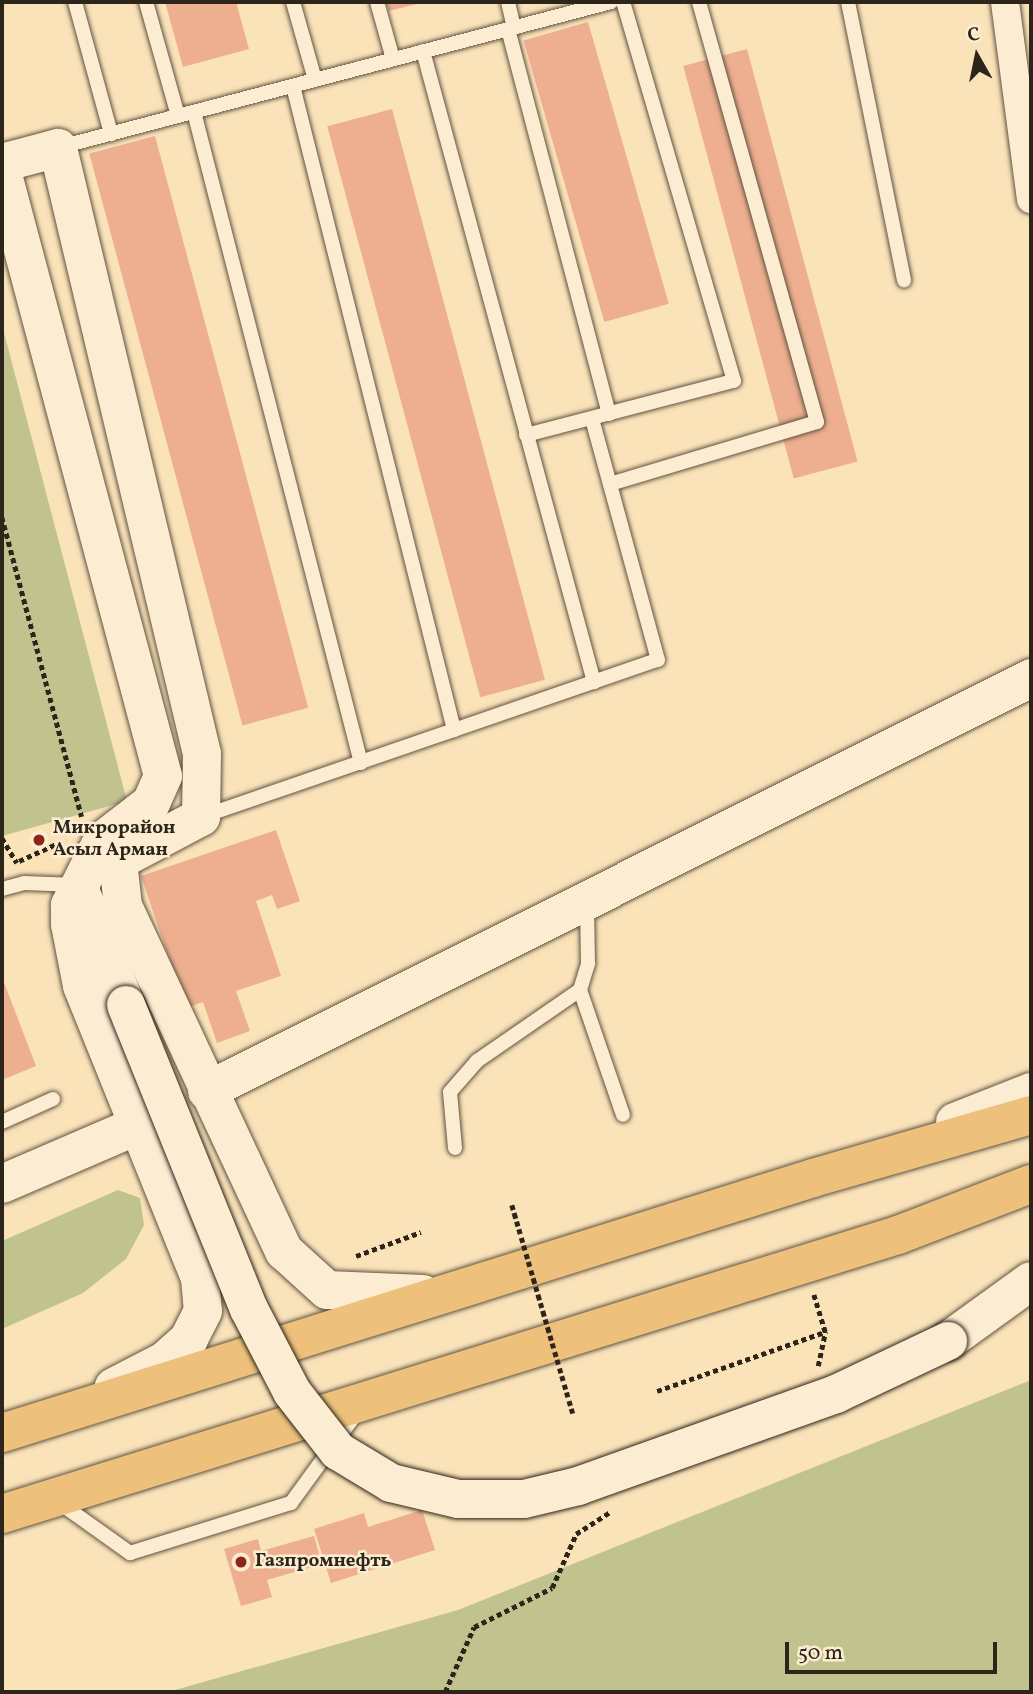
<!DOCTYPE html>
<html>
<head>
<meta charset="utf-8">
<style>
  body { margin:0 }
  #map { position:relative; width:1033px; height:1694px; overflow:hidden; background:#fae2b9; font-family:Vollkorn,serif }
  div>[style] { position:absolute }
  .green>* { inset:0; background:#c0c38e }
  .building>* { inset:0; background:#edaf8f; transform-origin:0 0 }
  .path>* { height:4.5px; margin-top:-2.25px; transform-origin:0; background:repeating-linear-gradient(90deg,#2d2519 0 5px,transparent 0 8.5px) }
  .roads { filter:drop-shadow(0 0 2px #605441) drop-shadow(0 0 2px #605441) }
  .lane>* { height:14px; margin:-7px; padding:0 7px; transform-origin:7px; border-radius:7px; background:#fcecd2 }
  .street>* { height:28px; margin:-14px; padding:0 14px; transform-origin:14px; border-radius:14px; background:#fcecd2 }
  .secondary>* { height:38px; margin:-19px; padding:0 19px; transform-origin:19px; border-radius:19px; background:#fcecd2 }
  .highway>* { height:38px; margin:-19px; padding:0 19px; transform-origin:19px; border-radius:19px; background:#edc17c }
  .path-bridge>* { height:4.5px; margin-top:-2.25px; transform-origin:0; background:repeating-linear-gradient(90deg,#2d2519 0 5px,transparent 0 8.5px) }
  .bridges { filter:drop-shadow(0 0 2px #2d2519) drop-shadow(0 0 2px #2d2519) }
  .secondary-bridge>* { height:38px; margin:-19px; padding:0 19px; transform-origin:19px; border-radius:19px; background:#fcecd2 }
  .dots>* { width:19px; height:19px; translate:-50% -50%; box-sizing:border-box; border:4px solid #fcecd2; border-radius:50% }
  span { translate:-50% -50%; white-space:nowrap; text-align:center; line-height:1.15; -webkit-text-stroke:5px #fcecd2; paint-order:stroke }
  .poi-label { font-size:19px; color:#2d2519; font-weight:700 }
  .left { translate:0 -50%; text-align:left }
  .frame { position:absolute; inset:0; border:4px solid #2d2519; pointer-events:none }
  .north { position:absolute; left:942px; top:21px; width:70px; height:70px; -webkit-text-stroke:5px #fcecd2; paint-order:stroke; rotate:351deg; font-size:19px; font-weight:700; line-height:28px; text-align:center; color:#2d2519 }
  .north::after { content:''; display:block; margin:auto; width:24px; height:32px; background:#2d2519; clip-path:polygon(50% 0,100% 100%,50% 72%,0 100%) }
  .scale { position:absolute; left:785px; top:1642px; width:212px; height:32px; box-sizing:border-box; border:4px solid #2d2519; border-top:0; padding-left:9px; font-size:21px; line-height:24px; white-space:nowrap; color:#2d2519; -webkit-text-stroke:5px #fcecd2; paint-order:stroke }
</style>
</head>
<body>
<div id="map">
  <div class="green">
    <div style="clip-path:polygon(2px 325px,127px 801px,2px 836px)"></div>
    <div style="clip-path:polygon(118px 1190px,140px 1198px,144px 1225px,126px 1259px,83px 1293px,2px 1329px,2px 1241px)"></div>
    <div style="clip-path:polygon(1031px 1380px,1031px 1692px,168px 1692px,458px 1610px)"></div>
  </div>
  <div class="building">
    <div style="clip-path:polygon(165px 2px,236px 2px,249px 49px,183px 67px)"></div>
    <div style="clip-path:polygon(386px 2px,421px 2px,421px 3px,389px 11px)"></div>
    <div style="left:588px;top:22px;width:293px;height:67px;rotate:74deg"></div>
    <div style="left:747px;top:49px;width:427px;height:66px;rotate:75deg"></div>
    <div style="left:392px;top:109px;width:591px;height:67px;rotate:75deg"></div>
    <div style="left:155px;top:136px;width:592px;height:68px;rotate:75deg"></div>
    <div style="clip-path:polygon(276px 830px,300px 901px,277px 909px,272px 895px,256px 901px,281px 976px,236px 991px,250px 1031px,217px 1043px,203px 1002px,186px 1008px,141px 876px)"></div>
    <div style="clip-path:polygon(2px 977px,36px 1066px,2px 1080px)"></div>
    <div style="clip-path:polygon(422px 1510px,435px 1550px,331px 1583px,314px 1529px,364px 1513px,368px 1527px)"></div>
    <div style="clip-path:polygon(314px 1536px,322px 1564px,267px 1580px,272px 1597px,241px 1606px,224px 1549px,258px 1539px,261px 1551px)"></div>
  </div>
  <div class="path">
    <div style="left:2px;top:517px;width:310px;rotate:75.1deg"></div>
    <div style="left:2px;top:838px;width:29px;rotate:59deg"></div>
    <div style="left:19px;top:861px;width:51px;rotate:-24.5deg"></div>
    <div style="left:356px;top:1256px;width:69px;rotate:-20.3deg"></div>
    <div style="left:818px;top:1366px;width:35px;rotate:-78deg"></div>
    <div style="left:657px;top:1391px;width:178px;rotate:-19.4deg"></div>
    <div style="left:825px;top:1332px;width:39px;rotate:-107deg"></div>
    <div style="left:445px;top:1692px;width:71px;rotate:-66deg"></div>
    <div style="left:474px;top:1627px;width:87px;rotate:-26.6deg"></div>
    <div style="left:552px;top:1588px;width:59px;rotate:-66deg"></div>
    <div style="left:576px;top:1534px;width:40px;rotate:-32.9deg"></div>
  </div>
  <div class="roads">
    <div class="lane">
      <div style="left:75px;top:2px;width:137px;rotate:74.7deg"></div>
      <div style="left:146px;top:2px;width:118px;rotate:74.3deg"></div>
      <div style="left:293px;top:2px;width:81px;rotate:74.2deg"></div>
      <div style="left:377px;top:2px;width:59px;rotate:74.3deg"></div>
      <div style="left:508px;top:2px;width:26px;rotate:77deg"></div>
      <div style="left:848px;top:2px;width:284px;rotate:78.6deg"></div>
      <div style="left:508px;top:29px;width:398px;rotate:75.3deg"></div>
      <div style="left:423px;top:51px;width:654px;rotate:74.84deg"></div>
      <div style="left:293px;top:86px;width:664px;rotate:75.96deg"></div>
      <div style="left:194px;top:112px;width:672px;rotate:75.61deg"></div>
      <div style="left:60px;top:147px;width:570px;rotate:-14.74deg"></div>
      <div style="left:526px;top:435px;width:215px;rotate:-14.6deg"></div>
      <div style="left:734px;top:381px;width:395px;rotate:-106.3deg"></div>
      <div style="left:610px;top:484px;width:216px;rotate:-16.7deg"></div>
      <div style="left:817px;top:422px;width:436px;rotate:-105.7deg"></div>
      <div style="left:204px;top:816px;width:480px;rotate:-19deg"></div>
      <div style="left:658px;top:660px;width:250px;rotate:-105.3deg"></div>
      <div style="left:2px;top:889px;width:23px;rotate:-15deg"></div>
      <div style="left:24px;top:883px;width:53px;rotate:2.2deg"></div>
      <div style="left:580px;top:990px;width:132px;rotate:71deg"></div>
      <div style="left:2px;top:1122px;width:56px;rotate:-24.3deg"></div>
      <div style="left:455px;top:1148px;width:56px;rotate:-95.1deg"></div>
      <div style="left:450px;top:1092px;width:41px;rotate:-48.9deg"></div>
      <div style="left:477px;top:1061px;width:125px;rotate:-34.6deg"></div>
      <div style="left:580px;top:990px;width:28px;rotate:-73deg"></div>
      <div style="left:588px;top:963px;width:60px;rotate:-91deg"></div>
      <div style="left:57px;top:1501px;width:90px;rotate:35.5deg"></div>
      <div style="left:130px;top:1553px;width:169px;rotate:-17.3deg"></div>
      <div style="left:291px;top:1503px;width:114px;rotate:-53.9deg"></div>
    </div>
    <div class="street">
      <div style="left:1005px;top:2px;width:199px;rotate:82.5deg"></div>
    </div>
    <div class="secondary">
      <div style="left:2px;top:163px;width:58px;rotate:-15deg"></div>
      <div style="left:58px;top:148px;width:623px;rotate:76.63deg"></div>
      <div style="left:202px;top:754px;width:63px;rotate:90.9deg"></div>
      <div style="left:201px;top:817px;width:94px;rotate:152.1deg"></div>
      <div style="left:118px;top:861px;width:45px;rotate:83.7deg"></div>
      <div style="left:123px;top:906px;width:381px;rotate:65deg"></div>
      <div style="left:284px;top:1251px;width:58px;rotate:42.2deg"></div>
      <div style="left:327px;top:1290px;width:96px;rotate:2.4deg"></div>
      <div style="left:2px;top:171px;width:626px;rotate:75.1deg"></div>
      <div style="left:163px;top:776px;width:30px;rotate:114deg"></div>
      <div style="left:151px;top:803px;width:62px;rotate:142.2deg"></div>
      <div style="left:102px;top:841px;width:72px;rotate:116.6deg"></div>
      <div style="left:70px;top:905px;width:19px;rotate:90deg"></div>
      <div style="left:70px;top:924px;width:63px;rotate:79deg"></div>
      <div style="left:82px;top:986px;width:315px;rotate:68deg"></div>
      <div style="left:200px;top:1278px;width:33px;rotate:85deg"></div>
      <div style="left:203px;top:1311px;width:31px;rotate:117deg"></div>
      <div style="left:189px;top:1339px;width:31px;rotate:138deg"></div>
      <div style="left:166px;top:1360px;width:59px;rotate:152.6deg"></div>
      <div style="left:80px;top:890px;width:124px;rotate:68.2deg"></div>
      <div style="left:207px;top:1091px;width:922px;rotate:-26.62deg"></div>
      <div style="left:955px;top:1122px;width:82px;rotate:-21.5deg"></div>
      <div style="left:2px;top:1184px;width:149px;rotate:-23.3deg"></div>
      <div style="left:948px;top:1341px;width:102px;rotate:-35.9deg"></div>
    </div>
    <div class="highway">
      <div style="left:2px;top:1433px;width:850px;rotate:-17.45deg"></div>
      <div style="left:813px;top:1178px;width:227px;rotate:-16.1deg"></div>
      <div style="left:2px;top:1514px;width:938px;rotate:-17.3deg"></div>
      <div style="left:898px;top:1235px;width:142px;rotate:-21deg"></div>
    </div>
  </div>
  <div class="path-bridge">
    <div style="left:512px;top:1205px;width:217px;rotate:73.7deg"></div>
  </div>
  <div class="bridges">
    <div class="secondary-bridge">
      <div style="left:126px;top:1005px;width:328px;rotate:68deg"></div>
      <div style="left:249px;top:1309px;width:93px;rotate:62.6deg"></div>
      <div style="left:292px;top:1392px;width:75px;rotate:52.1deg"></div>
      <div style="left:338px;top:1451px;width:62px;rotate:31.1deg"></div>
      <div style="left:391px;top:1483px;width:69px;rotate:13.4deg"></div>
      <div style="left:458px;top:1499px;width:66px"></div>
      <div style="left:524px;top:1499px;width:56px;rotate:-13.5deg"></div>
      <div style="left:578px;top:1486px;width:274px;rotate:-19.6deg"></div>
      <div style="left:836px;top:1394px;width:124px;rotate:-25.3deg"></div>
    </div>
  </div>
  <div class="dots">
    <div style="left:39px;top:840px;background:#8f2418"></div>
    <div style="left:241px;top:1562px;background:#8f2418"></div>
  </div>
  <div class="poi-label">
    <span class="left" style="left:53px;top:840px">Микрорайон<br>Асыл Арман</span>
    <span class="left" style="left:255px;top:1562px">Газпромнефть</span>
  </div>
  <div class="frame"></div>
  <div class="north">С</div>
  <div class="scale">50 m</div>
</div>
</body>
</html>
